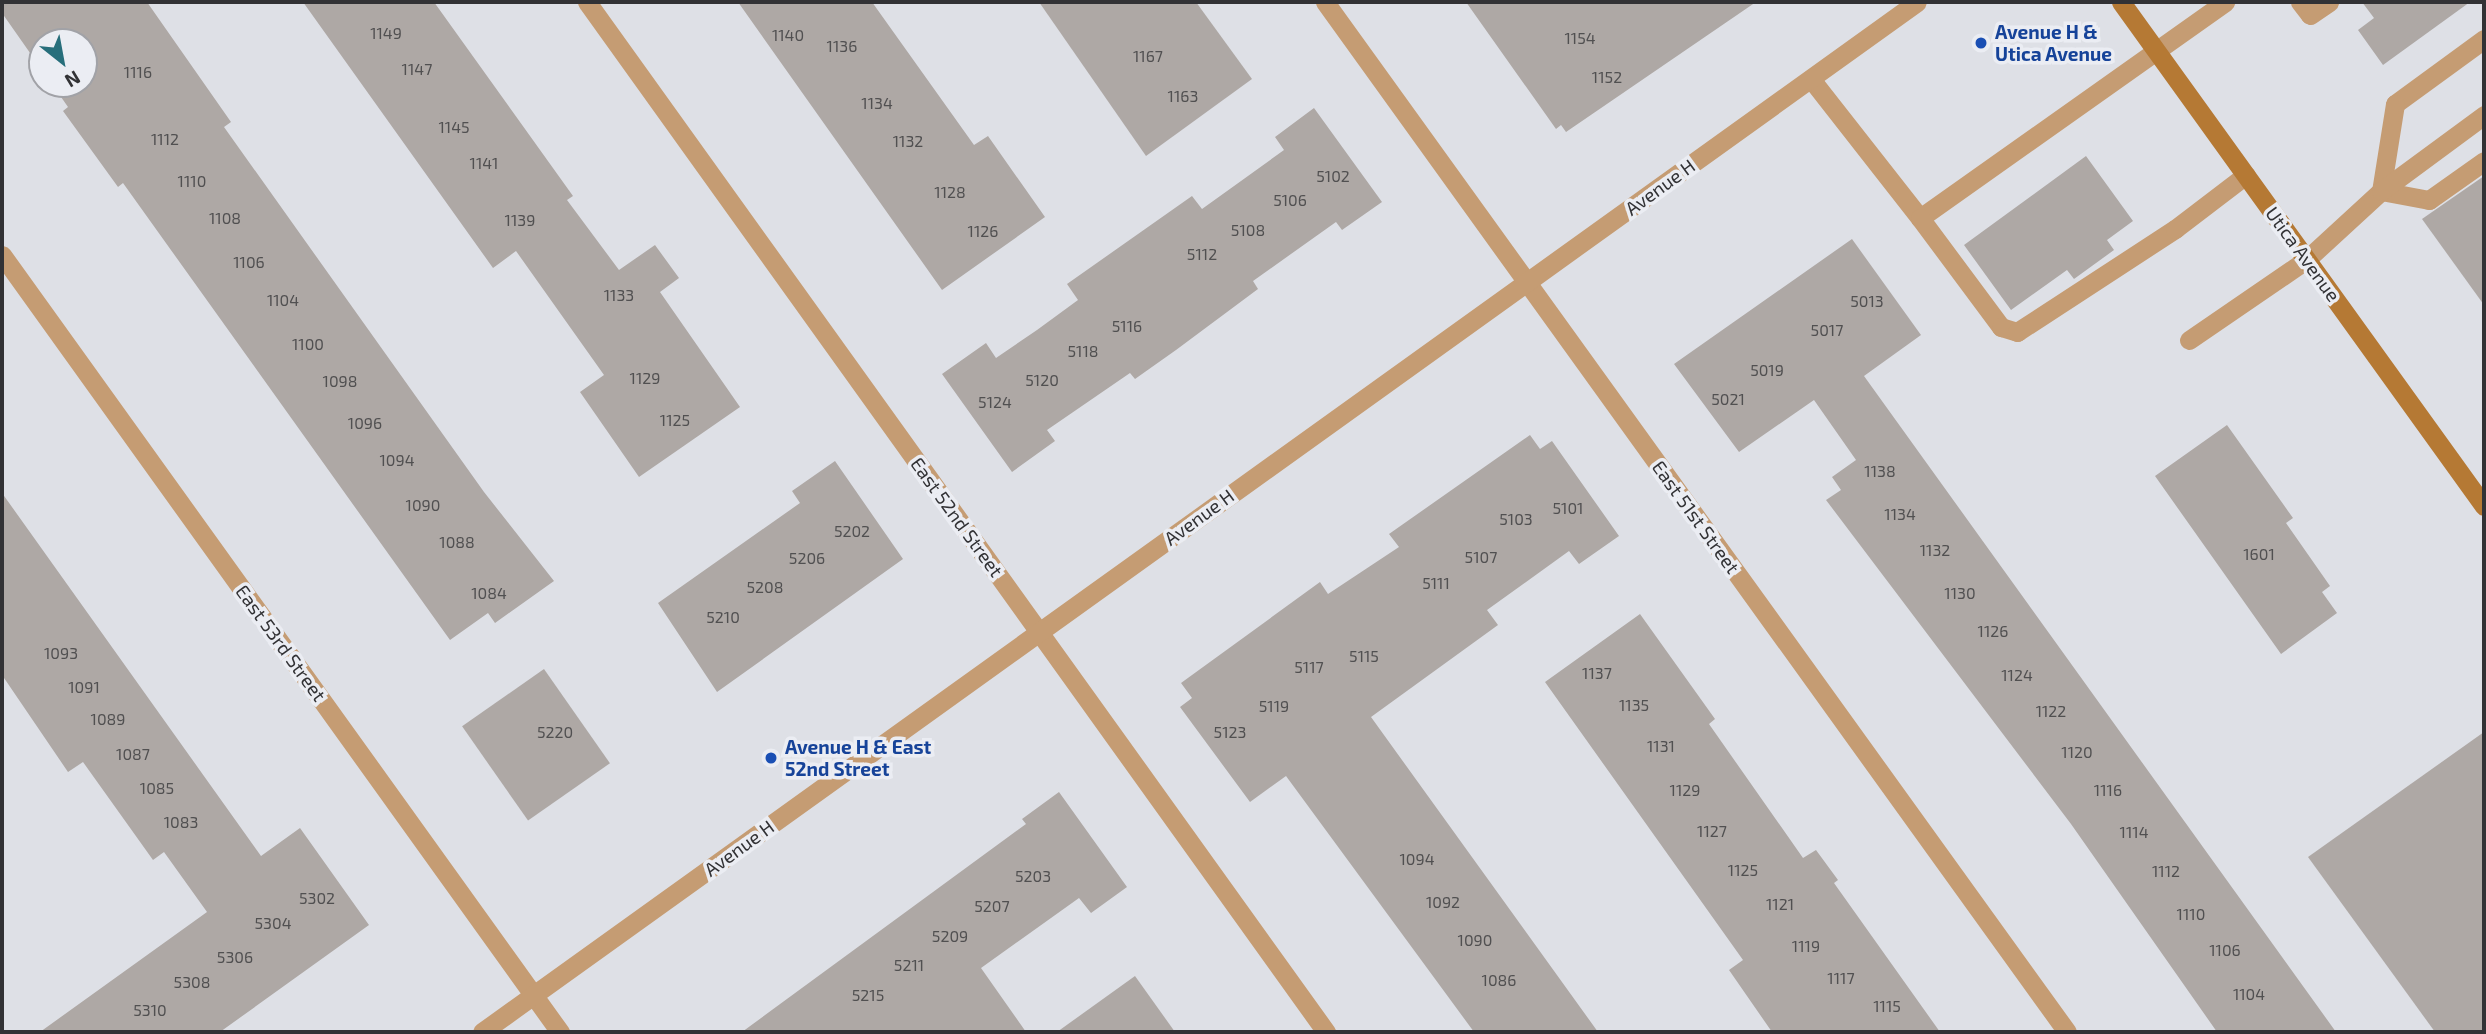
<!DOCTYPE html>
<html>
<head>
<meta charset="utf-8">
<style>
  body { margin:0 }
  #map { position:relative; width:2486px; height:1034px; overflow:hidden; background:#dee0e6; font-family:"Exo 2",sans-serif }
  div>[style] { position:absolute }
  .building>* { inset:0; background:#aea8a5; transform-origin:0 0 }
  .service>* { height:19px; margin:-9.5px; padding:0 9.5px; transform-origin:9.5px; border-radius:9.5px; background:#c59c73 }
  .minor>* { height:19px; margin:-9.5px; padding:0 9.5px; transform-origin:9.5px; border-radius:9.5px; background:#c59c73 }
  .secondary>* { height:19px; margin:-9.5px; padding:0 9.5px; transform-origin:9.5px; border-radius:9.5px; background:#b57934 }
  .dots>* { width:19px; height:19px; translate:-50% -50%; box-sizing:border-box; border:4px solid #ebedf3; border-radius:50% }
  span { translate:-50% -50%; white-space:nowrap; text-align:center; line-height:1.15; -webkit-text-stroke:7px #ebedf3; paint-order:stroke }
  .number-label { font-size:16px; color:#515051 }
  .number-label span { -webkit-text-stroke-width:0 }
  .transit-label { font-size:19px; color:#164399; font-weight:700 }
  .left { translate:0 -50%; text-align:left }
  .street-label { font-size:19px; color:#323235 }
  .frame { position:absolute; inset:0; border:4px solid #323235; pointer-events:none }
  .north { position:absolute; left:28px; top:28px; width:70px; height:70px; box-sizing:border-box; background:#ebedf3; border:2px solid #a1a2a7; border-radius:50%; rotate:149deg; font-size:19px; font-weight:700; line-height:28px; text-align:center; color:#323235 }
  .north::after { content:''; display:block; margin:auto; width:24px; height:32px; background:#276e7b; clip-path:polygon(50% 0,100% 100%,50% 72%,0 100%) }
</style>
</head>
<body>
<div id="map">
  <div class="building">
    <div style="clip-path:polygon(2px 2px,147px 2px,231px 122px,224px 127px,484px 492px,554px 581px,495px 623px,488px 613px,450px 640px,123px 183px,118px 187px,63px 111px,68px 107px,52px 84px,84px 84px,84px 42px,42px 42px,42px 70px,2px 13px)"></div>
    <div style="clip-path:polygon(303px 2px,434px 2px,573px 196px,567px 200px,619px 270px,655px 245px,679px 278px,660px 292px,740px 407px,639px 477px,580px 392px,604px 375px,516px 251px,493px 268px)"></div>
    <div style="clip-path:polygon(738px 2px,872px 2px,974px 145px,988px 136px,1045px 217px,942px 290px)"></div>
    <div style="clip-path:polygon(1039px 2px,1196px 2px,1252px 79px,1146px 156px)"></div>
    <div style="clip-path:polygon(1466px 2px,1756px 2px,1566px 132px,1561px 125px,1556px 129px)"></div>
    <div style="clip-path:polygon(2362px 2px,2470px 2px,2383px 65px,2358px 30px,2374px 18px)"></div>
    <div style="clip-path:polygon(1314px 108px,1382px 202px,1342px 230px,1336px 222px,1253px 281px,1258px 289px,1176px 350px,1135px 379px,1130px 373px,1047px 430px,1055px 441px,1012px 472px,942px 374px,986px 343px,996px 358px,1037px 330px,1078px 300px,1067px 284px,1192px 196px,1202px 209px,1284px 150px,1275px 137px)"></div>
    <div style="clip-path:polygon(2086px 156px,2133px 221px,2107px 240px,2114px 250px,2074px 279px,2067px 270px,2011px 310px,1964px 245px)"></div>
    <div style="clip-path:polygon(2484px 176px,2484px 305px,2422px 219px)"></div>
    <div style="clip-path:polygon(1852px 239px,1921px 335px,1864px 376px,2336px 1032px,2217px 1032px,2071px 824px,1826px 500px,1841px 490px,1832px 477px,1856px 460px,1814px 400px,1739px 452px,1674px 364px)"></div>
    <div style="clip-path:polygon(2227px 425px,2293px 518px,2286px 523px,2330px 586px,2322px 592px,2337px 613px,2281px 654px,2155px 476px)"></div>
    <div style="clip-path:polygon(1530px 435px,1540px 449px,1552px 441px,1619px 536px,1579px 564px,1569px 551px,1487px 610px,1498px 625px,1371px 717px,1598px 1032px,1474px 1032px,1286px 776px,1250px 802px,1180px 707px,1192px 698px,1181px 683px,1320px 582px,1328px 594px,1399px 547px,1389px 534px)"></div>
    <div style="clip-path:polygon(835px 461px,903px 559px,717px 692px,658px 603px,800px 503px,792px 491px)"></div>
    <div style="clip-path:polygon(2px 493px,261px 856px,300px 828px,369px 925px,220px 1032px,40px 1032px,207px 912px,164px 852px,153px 860px,83px 762px,68px 772px,2px 675px)"></div>
    <div style="clip-path:polygon(1640px 614px,1715px 719px,1709px 724px,1803px 858px,1816px 850px,1838px 880px,1834px 883px,1940px 1032px,1772px 1032px,1729px 970px,1743px 960px,1545px 682px)"></div>
    <div style="left:544px;top:669px;width:115px;height:100px;rotate:55deg"></div>
    <div style="clip-path:polygon(2484px 732px,2484px 1032px,2435px 1032px,2308px 857px)"></div>
    <div style="clip-path:polygon(1059px 792px,1127px 887px,1091px 913px,1079px 898px,981px 968px,1026px 1032px,742px 1032px,1026px 824px,1022px 819px)"></div>
    <div style="clip-path:polygon(1135px 976px,1175px 1032px,1057px 1032px)"></div>
  </div>
  <div class="service">
    <div style="left:2300px;top:2px;width:16px;rotate:52deg"></div>
    <div style="left:2310px;top:15px;width:23px;rotate:-34deg"></div>
    <div style="left:2484px;top:39px;width:110px;rotate:143.9deg"></div>
    <div style="left:2395px;top:104px;width:88px;rotate:99.1deg"></div>
    <div style="left:2381px;top:191px;width:49px;rotate:10.6deg"></div>
    <div style="left:2429px;top:200px;width:67px;rotate:-35.3deg"></div>
    <div style="left:1811px;top:79px;width:177px;rotate:51.9deg"></div>
    <div style="left:1920px;top:218px;width:374px;rotate:-35.3deg"></div>
    <div style="left:1920px;top:218px;width:136px;rotate:53.4deg"></div>
    <div style="left:2001px;top:327px;width:17px;rotate:17deg"></div>
    <div style="left:2017px;top:332px;width:189px;rotate:-33.1deg"></div>
    <div style="left:2175px;top:229px;width:89px;rotate:-37.3deg"></div>
    <div style="left:2189px;top:340px;width:142px;rotate:-34.4deg"></div>
    <div style="left:2306px;top:260px;width:102px;rotate:-42.6deg"></div>
    <div style="left:2381px;top:191px;width:128px;rotate:-36.4deg"></div>
  </div>
  <div class="minor">
    <div style="left:587px;top:2px;width:1268px;rotate:54.34deg"></div>
    <div style="left:1325px;top:2px;width:1269px;rotate:54.23deg"></div>
    <div style="left:2px;top:255px;width:957px;rotate:54.32deg"></div>
    <div style="left:482px;top:1032px;width:1766px;rotate:-35.67deg"></div>
  </div>
  <div class="secondary">
    <div style="left:2121px;top:2px;width:621px;rotate:54.24deg"></div>
  </div>
  <div class="dots">
    <div style="left:1981px;top:43px;background:#1a4fb4"></div>
    <div style="left:771px;top:758px;background:#1a4fb4"></div>
  </div>
  <div class="number-label">
    <span style="left:386px;top:33px">1149</span>
    <span style="left:788px;top:35px">1140</span>
    <span style="left:1580px;top:38px">1154</span>
    <span style="left:842px;top:46px">1136</span>
    <span style="left:1148px;top:56px">1167</span>
    <span style="left:417px;top:69px">1147</span>
    <span style="left:138px;top:72px">1116</span>
    <span style="left:1607px;top:77px">1152</span>
    <span style="left:1183px;top:96px">1163</span>
    <span style="left:877px;top:103px">1134</span>
    <span style="left:454px;top:127px">1145</span>
    <span style="left:165px;top:139px">1112</span>
    <span style="left:908px;top:141px">1132</span>
    <span style="left:484px;top:163px">1141</span>
    <span style="left:1333px;top:176px">5102</span>
    <span style="left:192px;top:181px">1110</span>
    <span style="left:950px;top:192px">1128</span>
    <span style="left:1290px;top:200px">5106</span>
    <span style="left:225px;top:218px">1108</span>
    <span style="left:520px;top:220px">1139</span>
    <span style="left:1248px;top:230px">5108</span>
    <span style="left:983px;top:231px">1126</span>
    <span style="left:1202px;top:254px">5112</span>
    <span style="left:249px;top:262px">1106</span>
    <span style="left:619px;top:295px">1133</span>
    <span style="left:283px;top:300px">1104</span>
    <span style="left:1867px;top:301px">5013</span>
    <span style="left:1127px;top:326px">5116</span>
    <span style="left:1827px;top:330px">5017</span>
    <span style="left:308px;top:344px">1100</span>
    <span style="left:1083px;top:351px">5118</span>
    <span style="left:1767px;top:370px">5019</span>
    <span style="left:645px;top:378px">1129</span>
    <span style="left:1042px;top:380px">5120</span>
    <span style="left:340px;top:381px">1098</span>
    <span style="left:1728px;top:399px">5021</span>
    <span style="left:995px;top:402px">5124</span>
    <span style="left:675px;top:420px">1125</span>
    <span style="left:365px;top:423px">1096</span>
    <span style="left:397px;top:460px">1094</span>
    <span style="left:1880px;top:471px">1138</span>
    <span style="left:423px;top:505px">1090</span>
    <span style="left:1568px;top:508px">5101</span>
    <span style="left:1900px;top:514px">1134</span>
    <span style="left:1516px;top:519px">5103</span>
    <span style="left:852px;top:531px">5202</span>
    <span style="left:457px;top:542px">1088</span>
    <span style="left:1935px;top:550px">1132</span>
    <span style="left:2259px;top:554px">1601</span>
    <span style="left:1481px;top:557px">5107</span>
    <span style="left:807px;top:558px">5206</span>
    <span style="left:1436px;top:583px">5111</span>
    <span style="left:765px;top:587px">5208</span>
    <span style="left:489px;top:593px">1084</span>
    <span style="left:1960px;top:593px">1130</span>
    <span style="left:723px;top:617px">5210</span>
    <span style="left:1993px;top:631px">1126</span>
    <span style="left:61px;top:653px">1093</span>
    <span style="left:1364px;top:656px">5115</span>
    <span style="left:1309px;top:667px">5117</span>
    <span style="left:1597px;top:673px">1137</span>
    <span style="left:2017px;top:675px">1124</span>
    <span style="left:84px;top:687px">1091</span>
    <span style="left:1634px;top:705px">1135</span>
    <span style="left:1274px;top:706px">5119</span>
    <span style="left:2051px;top:711px">1122</span>
    <span style="left:108px;top:719px">1089</span>
    <span style="left:555px;top:732px">5220</span>
    <span style="left:1230px;top:732px">5123</span>
    <span style="left:1661px;top:746px">1131</span>
    <span style="left:2077px;top:752px">1120</span>
    <span style="left:133px;top:754px">1087</span>
    <span style="left:157px;top:788px">1085</span>
    <span style="left:1685px;top:790px">1129</span>
    <span style="left:2108px;top:790px">1116</span>
    <span style="left:181px;top:822px">1083</span>
    <span style="left:1712px;top:831px">1127</span>
    <span style="left:2134px;top:832px">1114</span>
    <span style="left:1417px;top:859px">1094</span>
    <span style="left:1743px;top:870px">1125</span>
    <span style="left:2166px;top:871px">1112</span>
    <span style="left:1033px;top:876px">5203</span>
    <span style="left:317px;top:898px">5302</span>
    <span style="left:1443px;top:902px">1092</span>
    <span style="left:1780px;top:904px">1121</span>
    <span style="left:992px;top:906px">5207</span>
    <span style="left:2191px;top:914px">1110</span>
    <span style="left:273px;top:923px">5304</span>
    <span style="left:950px;top:936px">5209</span>
    <span style="left:1475px;top:940px">1090</span>
    <span style="left:1806px;top:946px">1119</span>
    <span style="left:2225px;top:950px">1106</span>
    <span style="left:235px;top:957px">5306</span>
    <span style="left:909px;top:965px">5211</span>
    <span style="left:1841px;top:978px">1117</span>
    <span style="left:1499px;top:980px">1086</span>
    <span style="left:192px;top:982px">5308</span>
    <span style="left:2249px;top:994px">1104</span>
    <span style="left:868px;top:995px">5215</span>
    <span style="left:1887px;top:1006px">1115</span>
    <span style="left:150px;top:1010px">5310</span>
  </div>
  <div class="transit-label">
    <span class="left" style="left:1995px;top:43px">Avenue H &amp;<br>Utica Avenue</span>
    <span class="left" style="left:785px;top:758px">Avenue H &amp; East<br>52nd Street</span>
  </div>
  <div class="street-label">
    <span style="left:1660px;top:187px;rotate:-36deg">Avenue H</span>
    <span style="left:2303px;top:254px;rotate:54deg">Utica Avenue</span>
    <span style="left:957px;top:517px;rotate:54deg">East 52nd Street</span>
    <span style="left:1199px;top:517px;rotate:-36deg">Avenue H</span>
    <span style="left:1696px;top:517px;rotate:54deg">East 51st Street</span>
    <span style="left:281px;top:643px;rotate:54deg">East 53rd Street</span>
    <span style="left:739px;top:848px;rotate:-36deg">Avenue H</span>
  </div>
  <div class="frame"></div>
  <div class="north">N</div>
</div>
</body>
</html>
